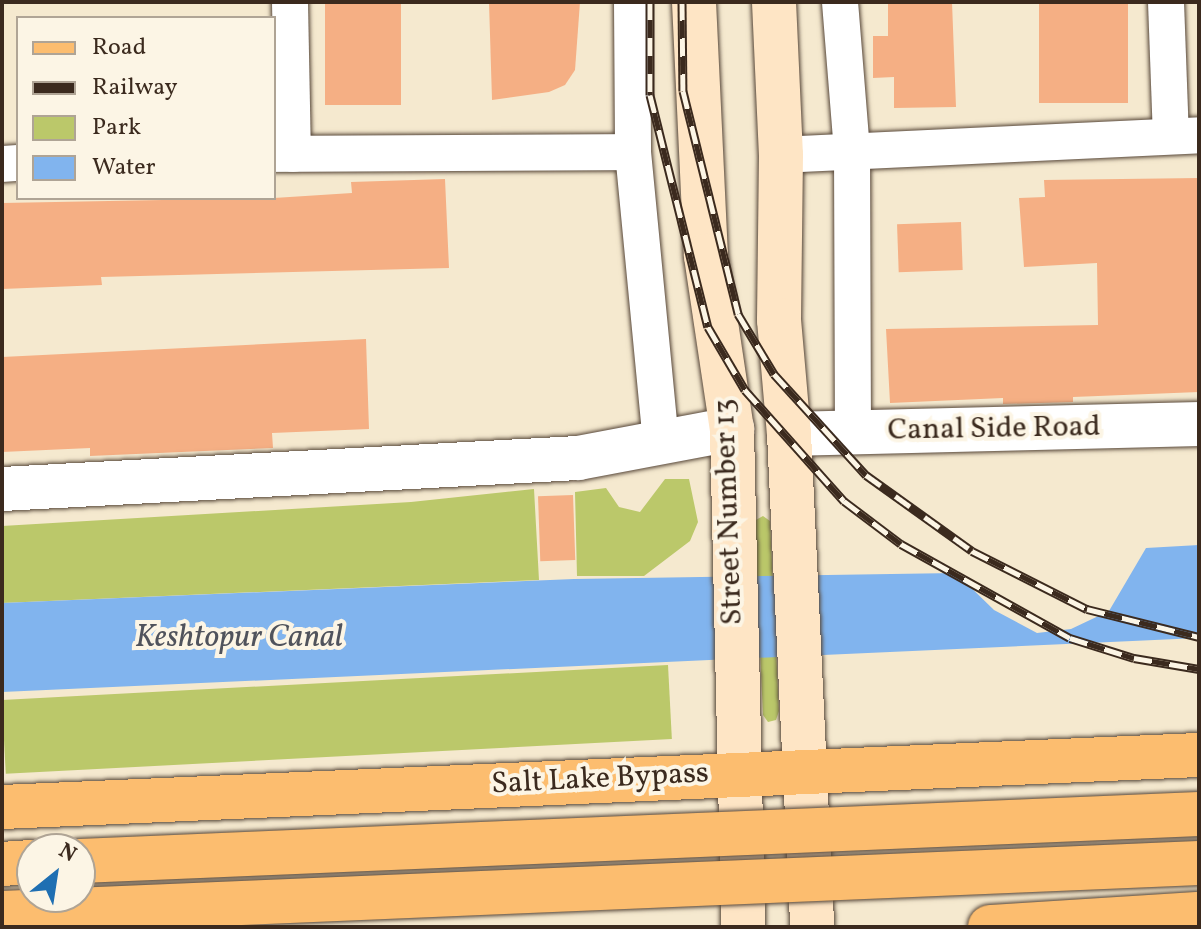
<!DOCTYPE html>
<html>
<head>
<meta charset="utf-8">
<style>
  body { margin:0 }
  #map { position:relative; width:1201px; height:929px; overflow:hidden; background:#f5e9cf; font-family:Vollkorn,serif }
  div>[style] { position:absolute }
  .green>* { inset:0; background:#bbc86a; transform-origin:0 0 }
  .water>* { inset:0; background:#81b4ee }
  .building>* { inset:0; background:#f5af84; transform-origin:0 0 }
  .roads { filter:drop-shadow(0 0 2px #574739) drop-shadow(0 0 2px #574739) }
  .minor>* { height:36px; margin:-18px; padding:0 18px; transform-origin:18px; border-radius:18px; background:#fff }
  .tertiary>* { height:44px; margin:-22px; padding:0 22px; transform-origin:22px; border-radius:22px; background:#fff }
  .secondary>* { height:44px; margin:-22px; padding:0 22px; transform-origin:22px; border-radius:22px; background:#fee5c5 }
  .primary>* { height:44px; margin:-22px; padding:0 22px; transform-origin:22px; border-radius:22px; background:#fcbd6f }
  .rail>* { height:9px; margin-top:-4.5px; transform-origin:0; background:repeating-linear-gradient(90deg,#fcf5e5 0 18px,#3b2a1e 0 36px); box-sizing:border-box; border-block:2px solid #3b2a1e }
  .bridges { filter:drop-shadow(0 0 2px #574739) drop-shadow(0 0 2px #574739) }
  .primary-bridge>* { height:44px; margin:-22px; padding:0 22px; transform-origin:22px; border-radius:22px; background:#fcbd6f }
  span { translate:-50% -50%; white-space:nowrap; text-align:center; line-height:1.15; -webkit-text-stroke:8px #fcf5e5; paint-order:stroke }
  .street-label { font-size:30px; color:#3b2a1e }
  .water-label { font-size:32px; color:#50535c; font-style:italic }
  .frame { position:absolute; inset:0; border:4px solid #3b2a1e; pointer-events:none }
  .legend { position:absolute; left:16px; top:16px; width:260px; height:184px; box-sizing:border-box; background:#fcf5e5; border:2px solid #afa495; margin:0; padding:10px 14px; list-style:none; font-size:24px; color:#3b2a1e }
  .legend li { display:flex; align-items:center; gap:16px; height:40px }
  .legend b { width:40px; border:2px solid #afa495 }
  .north { position:absolute; left:16px; top:833px; width:80px; height:80px; box-sizing:border-box; background:#fcf5e5; border:2px solid #afa495; border-radius:50%; rotate:30deg; font-size:22px; font-weight:700; line-height:32px; text-align:center; color:#3b2a1e }
  .north::after { content:''; display:block; margin:auto; width:28px; height:36px; background:#1f6fb2; clip-path:polygon(50% 0,100% 100%,50% 72%,0 100%) }
</style>
</head>
<body>
<div id="map">
  <div class="green">
    <div style="clip-path:polygon(665px 479px,689px 479px,698px 522px,690px 541px,644px 576px,577px 576px,575px 492px,606px 488px,619px 507px,640px 512px)"></div>
    <div style="clip-path:polygon(534px 489px,539px 580px,2px 603px,2px 526px,411px 502px)"></div>
    <div style="clip-path:polygon(763px 516px,770px 521px,779px 711px,776px 720px,768px 722px,763px 715px,754px 521px)"></div>
    <div style="left:668px;top:665px;width:74px;height:667px;rotate:87deg"></div>
  </div>
  <div class="water">
    <div style="clip-path:polygon(1199px 545px,1199px 638px,2px 692px,2px 603px,574px 579px,956px 573px,994px 610px,1037px 633px,1071px 629px,1109px 611px,1146px 548px)"></div>
  </div>
  <div class="building">
    <div style="left:325px;top:2px;width:76px;height:103px"></div>
    <div style="clip-path:polygon(489px 2px,580px 2px,575px 70px,565px 85px,549px 92px,492px 100px)"></div>
    <div style="clip-path:polygon(888px 2px,952px 2px,956px 107px,894px 108px,894px 77px,873px 78px,873px 36px,888px 36px)"></div>
    <div style="left:1039px;top:2px;width:89px;height:101px"></div>
    <div style="clip-path:polygon(1199px 178px,1199px 392px,1073px 397px,1073px 402px,1003px 404px,1003px 398px,890px 403px,886px 329px,1098px 325px,1097px 263px,1024px 267px,1019px 198px,1045px 197px,1044px 180px)"></div>
    <div style="clip-path:polygon(445px 179px,449px 268px,101px 277px,102px 285px,2px 289px,2px 203px,274px 198px,352px 193px,351px 182px)"></div>
    <div style="left:961px;top:222px;width:48px;height:64px;rotate:88deg"></div>
    <div style="clip-path:polygon(366px 339px,369px 429px,272px 433px,273px 448px,90px 456px,90px 448px,2px 452px,2px 357px)"></div>
    <div style="left:573px;top:495px;width:65px;height:35px;rotate:88deg"></div>
  </div>
  <div class="roads">
    <div class="minor">
      <div style="left:290px;top:2px;width:152px;rotate:88.9deg"></div>
      <div style="left:632px;top:2px;width:150px;rotate:89.6deg"></div>
      <div style="left:633px;top:152px;width:291px;rotate:84.5deg"></div>
      <div style="left:840px;top:2px;width:149px;rotate:85.4deg"></div>
      <div style="left:852px;top:151px;width:281px;rotate:89.8deg"></div>
      <div style="left:1166px;top:2px;width:134px;rotate:87.9deg"></div>
      <div style="left:274px;top:154px;width:359px;rotate:-0.3deg"></div>
      <div style="left:781px;top:155px;width:418px;rotate:-2.7deg"></div>
      <div style="left:2px;top:164px;width:16px;rotate:-4deg"></div>
    </div>
    <div class="tertiary">
      <div style="left:789px;top:434px;width:410px;rotate:-1.4deg"></div>
      <div style="left:2px;top:489px;width:577px;rotate:-3.08deg"></div>
      <div style="left:578px;top:458px;width:157px;rotate:-10.7deg"></div>
    </div>
    <div class="secondary">
      <div style="left:694px;top:2px;width:254px;rotate:87.3deg"></div>
      <div style="left:706px;top:256px;width:175px;rotate:81.5deg"></div>
      <div style="left:732px;top:429px;width:498px;rotate:88.7deg"></div>
      <div style="left:774px;top:2px;width:153px;rotate:87.4deg"></div>
      <div style="left:781px;top:155px;width:165px;rotate:90.7deg"></div>
      <div style="left:779px;top:320px;width:114px;rotate:85deg"></div>
      <div style="left:789px;top:434px;width:494px;rotate:87.3deg"></div>
    </div>
    <div class="primary">
      <div style="left:2px;top:807px;width:1198px;rotate:-2.49deg"></div>
      <div style="left:2px;top:864px;width:30px;rotate:-4deg"></div>
      <div style="left:990px;top:927px;width:209px;rotate:-3.6deg"></div>
    </div>
  </div>
  <div class="rail">
    <div style="left:650px;top:2px;width:93px;rotate:90deg"></div>
    <div style="left:650px;top:95px;width:239px;rotate:76deg"></div>
    <div style="left:708px;top:327px;width:73px;rotate:59.6deg"></div>
    <div style="left:745px;top:390px;width:149px;rotate:48.3deg"></div>
    <div style="left:844px;top:501px;width:71px;rotate:37deg"></div>
    <div style="left:901px;top:544px;width:193px;rotate:29.1deg"></div>
    <div style="left:1070px;top:638px;width:67px;rotate:17.4deg"></div>
    <div style="left:1134px;top:658px;width:66px;rotate:9.6deg"></div>
    <div style="left:682px;top:2px;width:89px;rotate:89.4deg"></div>
    <div style="left:683px;top:91px;width:230px;rotate:76.1deg"></div>
    <div style="left:738px;top:314px;width:70px;rotate:59deg"></div>
    <div style="left:774px;top:374px;width:137px;rotate:47.7deg"></div>
    <div style="left:866px;top:475px;width:130px;rotate:35.6deg"></div>
    <div style="left:972px;top:551px;width:129px;rotate:26.8deg"></div>
    <div style="left:1087px;top:609px;width:115px;rotate:14deg"></div>
  </div>
  <div class="bridges">
    <div class="primary-bridge">
      <div style="left:80px;top:861px;width:1120px;rotate:-2.41deg"></div>
      <div style="left:2px;top:913px;width:1198px;rotate:-2.39deg"></div>
    </div>
  </div>
  <div class="street-label">
    <span style="left:994px;top:429px;rotate:-1deg">Canal Side Road</span>
    <span style="left:729px;top:512px;rotate:-92deg">Street Number 13</span>
    <span style="left:600px;top:779px;rotate:-3deg">Salt Lake Bypass</span>
  </div>
  <div class="water-label">
    <span style="left:239px;top:638px">Keshtopur Canal</span>
  </div>
  <div class="frame"></div>
  <ul class="legend">
  <li><b style="height:10px;background:#fcbd6f"></b>Road</li>
  <li><b style="height:10px;background:#3b2a1e"></b>Railway</li>
  <li><b style="height:22px;background:#bbc86a"></b>Park</li>
  <li><b style="height:22px;background:#81b4ee"></b>Water</li>
  </ul>
  <div class="north">N</div>
</div>
</body>
</html>
